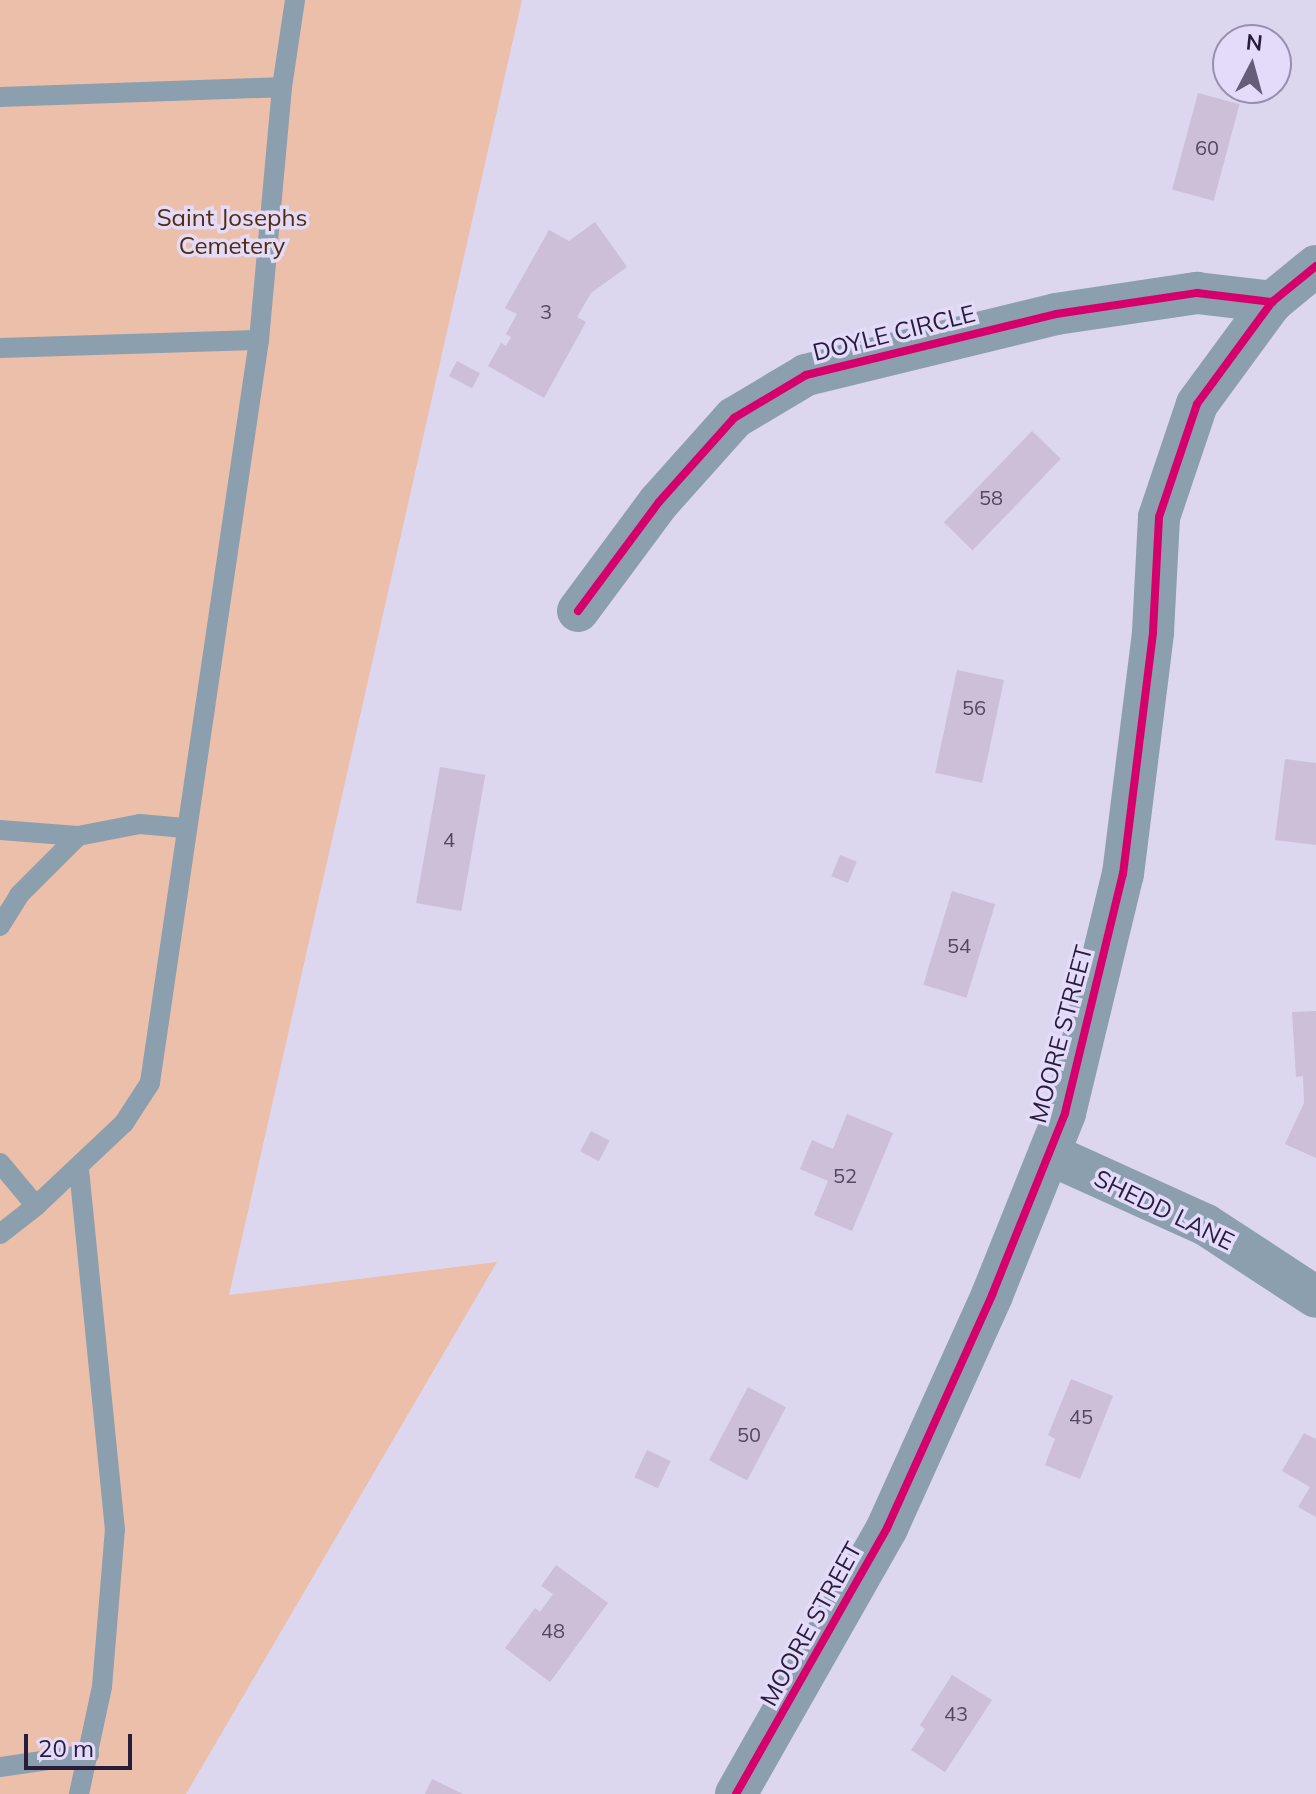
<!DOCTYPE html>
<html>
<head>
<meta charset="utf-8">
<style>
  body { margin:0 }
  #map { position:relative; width:1316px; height:1794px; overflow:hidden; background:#dcd6ee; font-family:Mulish,sans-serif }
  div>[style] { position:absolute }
  .green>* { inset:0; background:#ebbfa9 }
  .building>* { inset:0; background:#ccbfd7; transform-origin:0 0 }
  .service>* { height:20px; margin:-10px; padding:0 10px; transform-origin:10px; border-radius:10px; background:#8b9faf }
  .minor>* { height:42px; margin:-21px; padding:0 21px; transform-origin:21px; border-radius:21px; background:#8b9faf }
  .cycleway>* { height:8px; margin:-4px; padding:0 4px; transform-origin:4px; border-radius:4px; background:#d6006c }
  span { translate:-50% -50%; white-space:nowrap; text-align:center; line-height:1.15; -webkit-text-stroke:7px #e3dbf9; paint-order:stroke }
  .number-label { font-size:20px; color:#524763 }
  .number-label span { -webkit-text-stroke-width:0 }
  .park-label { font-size:24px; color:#532d09 }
  .street-label { font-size:24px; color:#271d3a }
  .north { position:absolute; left:1212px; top:24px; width:80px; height:80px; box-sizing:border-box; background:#e3dbf9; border:2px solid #988fad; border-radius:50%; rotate:6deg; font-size:22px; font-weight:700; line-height:32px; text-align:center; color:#271d3a }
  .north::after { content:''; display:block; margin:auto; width:28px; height:36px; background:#665e79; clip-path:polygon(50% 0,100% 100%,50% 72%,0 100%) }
  .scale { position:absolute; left:24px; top:1734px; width:108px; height:36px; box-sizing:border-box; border:4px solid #271d3a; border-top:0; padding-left:10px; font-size:24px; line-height:28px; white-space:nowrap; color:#271d3a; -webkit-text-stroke:6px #e3dbf9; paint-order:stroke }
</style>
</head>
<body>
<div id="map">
  <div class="green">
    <div style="clip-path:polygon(0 0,522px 0,229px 1295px,497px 1262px,186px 1794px,0 1794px)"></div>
  </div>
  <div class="building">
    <div style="left:1198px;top:93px;width:43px;height:100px;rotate:15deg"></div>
    <div style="clip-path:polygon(595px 222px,627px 267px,591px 293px,577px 317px,586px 322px,544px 398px,488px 366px,501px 343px,506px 346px,511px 337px,506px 334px,517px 314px,505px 308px,549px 230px,569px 241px)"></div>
    <div style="left:457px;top:361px;width:26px;height:17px;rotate:28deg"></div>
    <div style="left:1032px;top:431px;width:40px;height:127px;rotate:44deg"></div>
    <div style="left:957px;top:670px;width:48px;height:105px;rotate:12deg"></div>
    <div style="clip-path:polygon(1285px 759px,1316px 763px,1316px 845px,1275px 840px)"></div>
    <div style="left:440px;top:767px;width:46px;height:138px;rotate:10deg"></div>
    <div style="left:840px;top:855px;width:18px;height:23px;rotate:22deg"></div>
    <div style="left:952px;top:891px;width:45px;height:98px;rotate:17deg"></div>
    <div style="clip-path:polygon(1316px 1011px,1316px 1158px,1285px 1144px,1304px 1103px,1303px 1076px,1296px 1077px,1292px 1012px)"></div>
    <div style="clip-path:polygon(847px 1114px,893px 1133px,852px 1231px,814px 1215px,828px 1181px,800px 1169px,812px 1140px,833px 1149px)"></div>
    <div style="left:591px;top:1131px;width:21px;height:23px;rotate:28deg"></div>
    <div style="clip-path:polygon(1071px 1379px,1113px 1396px,1080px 1479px,1045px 1465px,1055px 1439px,1048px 1435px)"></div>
    <div style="left:748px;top:1387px;width:43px;height:83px;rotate:28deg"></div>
    <div style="clip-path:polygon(1304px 1433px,1316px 1439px,1316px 1517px,1298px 1507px,1310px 1487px,1282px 1471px)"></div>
    <div style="left:647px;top:1450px;width:26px;height:30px;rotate:25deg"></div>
    <div style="clip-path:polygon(556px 1565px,608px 1603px,550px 1682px,505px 1648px,535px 1608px,540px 1612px,553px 1594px,541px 1586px)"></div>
    <div style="clip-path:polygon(952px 1675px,992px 1700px,945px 1772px,911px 1750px,925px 1729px,920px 1725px)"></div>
    <div style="clip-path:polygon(432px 1779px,463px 1794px,425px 1794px)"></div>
  </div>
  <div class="service">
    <div style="left:0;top:97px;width:282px;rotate:-2deg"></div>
    <div style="left:282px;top:87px;width:88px;rotate:-81.5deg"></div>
    <div style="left:259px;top:340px;width:254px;rotate:-84.8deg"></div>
    <div style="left:0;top:348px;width:259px;rotate:-1.8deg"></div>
    <div style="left:259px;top:340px;width:751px;rotate:98.35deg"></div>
    <div style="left:150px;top:1083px;width:48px;rotate:123deg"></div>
    <div style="left:124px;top:1123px;width:121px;rotate:136.7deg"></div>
    <div style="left:36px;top:1206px;width:56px;rotate:-129.9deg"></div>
    <div style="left:0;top:830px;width:78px;rotate:4.4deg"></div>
    <div style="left:0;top:926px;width:36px;rotate:-58deg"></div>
    <div style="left:19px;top:895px;width:83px;rotate:-45deg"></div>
    <div style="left:78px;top:836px;width:63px;rotate:-11deg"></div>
    <div style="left:140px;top:824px;width:44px;rotate:5.2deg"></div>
    <div style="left:0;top:1234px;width:46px;rotate:-37.9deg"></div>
    <div style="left:0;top:1767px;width:90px;rotate:-8.3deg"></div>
    <div style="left:79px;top:1794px;width:109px;rotate:-77.9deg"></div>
    <div style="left:102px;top:1687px;width:158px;rotate:-85.3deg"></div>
    <div style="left:115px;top:1530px;width:363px;rotate:-95.7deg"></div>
  </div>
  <div class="minor">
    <div style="left:578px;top:611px;width:136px;rotate:-53.4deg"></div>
    <div style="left:659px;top:502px;width:113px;rotate:-48.2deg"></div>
    <div style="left:734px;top:418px;width:84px;rotate:-30.8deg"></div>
    <div style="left:806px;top:375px;width:257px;rotate:-13.7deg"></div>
    <div style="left:1056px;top:314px;width:143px;rotate:-8.5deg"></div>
    <div style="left:1197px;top:293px;width:76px;rotate:6.8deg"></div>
    <div style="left:1049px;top:1154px;width:172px;rotate:24.3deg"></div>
    <div style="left:1206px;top:1225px;width:131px;rotate:33.2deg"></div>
    <div style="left:736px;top:1794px;width:306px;rotate:-60.4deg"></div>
    <div style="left:887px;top:1528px;width:256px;rotate:-65.7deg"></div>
    <div style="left:992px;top:1295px;width:196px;rotate:-68.1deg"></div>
    <div style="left:1065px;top:1113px;width:246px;rotate:-76.4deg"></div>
    <div style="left:1123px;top:874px;width:244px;rotate:-82.9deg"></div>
    <div style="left:1153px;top:632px;width:115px;rotate:-87deg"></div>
    <div style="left:1159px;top:517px;width:119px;rotate:-71.4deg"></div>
    <div style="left:1197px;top:404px;width:127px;rotate:-53.7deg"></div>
    <div style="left:1272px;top:302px;width:57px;rotate:-39.3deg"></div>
  </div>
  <div class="cycleway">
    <div style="left:578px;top:611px;width:136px;rotate:-53.4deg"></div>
    <div style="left:659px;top:502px;width:113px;rotate:-48.2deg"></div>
    <div style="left:734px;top:418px;width:84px;rotate:-30.8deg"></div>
    <div style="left:806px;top:375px;width:257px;rotate:-13.7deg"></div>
    <div style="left:1056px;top:314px;width:143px;rotate:-8.5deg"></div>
    <div style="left:1197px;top:293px;width:76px;rotate:6.8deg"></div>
    <div style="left:736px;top:1794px;width:306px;rotate:-60.4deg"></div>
    <div style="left:887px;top:1528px;width:256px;rotate:-65.7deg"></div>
    <div style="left:992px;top:1295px;width:196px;rotate:-68.1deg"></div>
    <div style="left:1065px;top:1113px;width:246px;rotate:-76.4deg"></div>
    <div style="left:1123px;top:874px;width:244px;rotate:-82.9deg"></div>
    <div style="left:1153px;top:632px;width:115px;rotate:-87deg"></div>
    <div style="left:1159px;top:517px;width:119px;rotate:-71.4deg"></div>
    <div style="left:1197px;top:404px;width:127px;rotate:-53.7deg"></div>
    <div style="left:1272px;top:302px;width:57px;rotate:-39.3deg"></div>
  </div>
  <div class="number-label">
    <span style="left:1207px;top:147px">60</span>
    <span style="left:546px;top:311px">3</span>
    <span style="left:991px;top:497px">58</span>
    <span style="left:974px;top:707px">56</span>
    <span style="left:449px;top:839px">4</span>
    <span style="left:959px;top:945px">54</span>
    <span style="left:845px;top:1175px">52</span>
    <span style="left:1081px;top:1416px">45</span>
    <span style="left:749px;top:1434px">50</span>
    <span style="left:553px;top:1630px">48</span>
    <span style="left:956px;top:1713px">43</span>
  </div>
  <div class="park-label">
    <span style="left:232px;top:232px">Saint Josephs<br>Cemetery</span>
  </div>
  <div class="street-label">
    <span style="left:894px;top:333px;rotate:-14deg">DOYLE CIRCLE</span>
    <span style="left:1061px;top:1034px;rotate:-75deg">MOORE STREET</span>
    <span style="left:1164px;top:1210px;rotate:26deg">SHEDD LANE</span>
    <span style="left:811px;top:1624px;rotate:-61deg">MOORE STREET</span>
  </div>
  <div class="north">N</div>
  <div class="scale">20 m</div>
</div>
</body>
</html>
